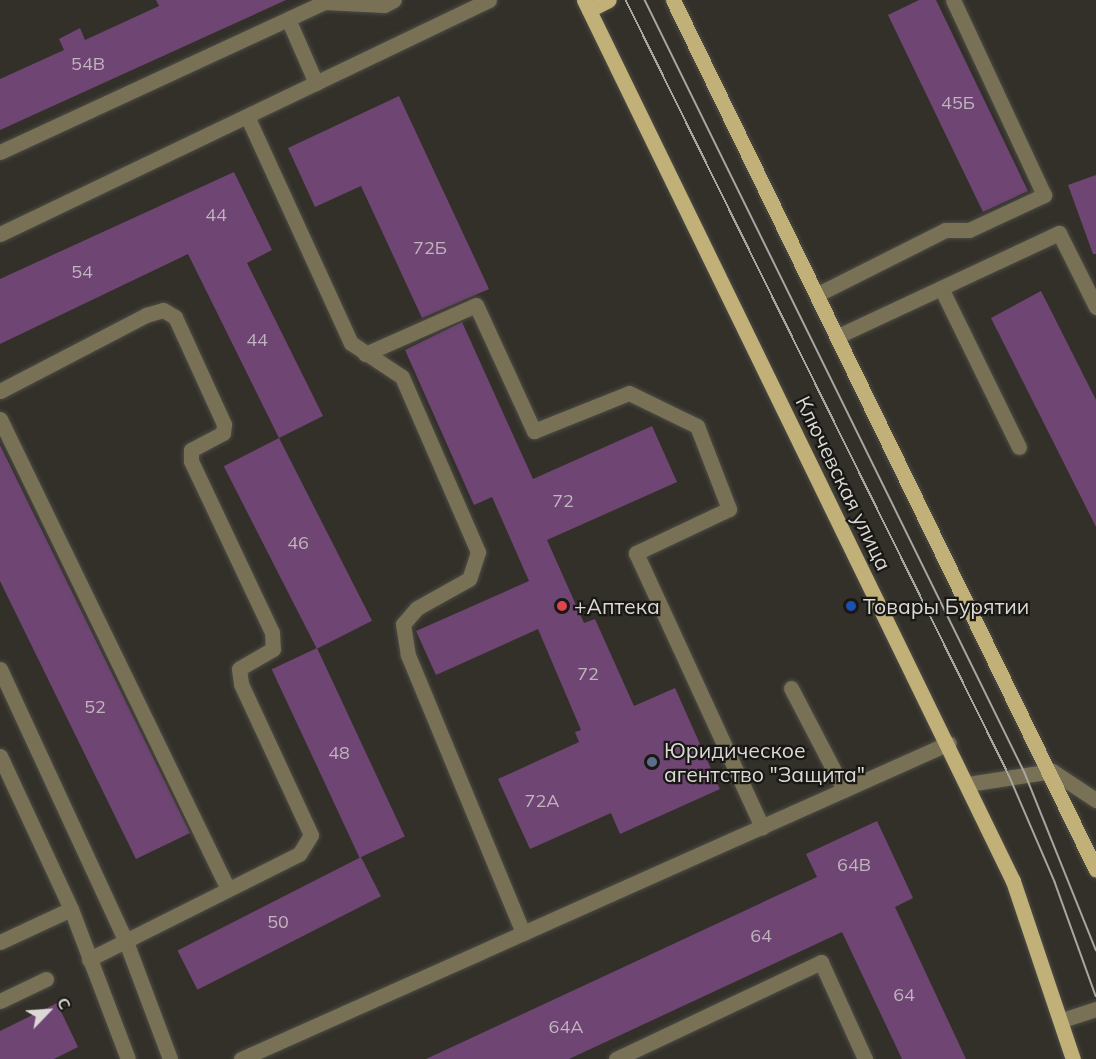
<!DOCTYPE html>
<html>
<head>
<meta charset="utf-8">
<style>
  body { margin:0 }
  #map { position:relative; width:1096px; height:1059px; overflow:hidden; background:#323029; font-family:Mulish,sans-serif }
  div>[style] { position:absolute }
  .building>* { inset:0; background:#6f4574; transform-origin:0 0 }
  .roads { filter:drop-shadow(0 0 2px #4d4b45) drop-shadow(0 0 2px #4d4b45) }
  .minor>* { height:15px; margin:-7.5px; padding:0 7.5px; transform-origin:7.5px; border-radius:7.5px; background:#797156 }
  .major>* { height:15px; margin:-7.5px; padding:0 7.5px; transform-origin:7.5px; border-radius:7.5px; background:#c1b178 }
  .tram>* { height:1.5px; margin:-0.75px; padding:0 0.75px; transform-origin:0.75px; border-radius:0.75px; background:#a8a6a1 }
  .dots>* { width:16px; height:16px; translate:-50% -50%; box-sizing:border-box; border:3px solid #191815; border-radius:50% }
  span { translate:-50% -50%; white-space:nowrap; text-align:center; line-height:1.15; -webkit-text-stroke:4.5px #191815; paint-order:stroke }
  .number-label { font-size:18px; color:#c0b4bd }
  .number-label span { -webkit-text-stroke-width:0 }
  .street-label { font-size:21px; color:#dbd9d5 }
  .poi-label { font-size:21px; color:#dbd9d5 }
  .left { translate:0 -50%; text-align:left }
  .north { position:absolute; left:18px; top:981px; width:60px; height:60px; -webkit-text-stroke:4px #191815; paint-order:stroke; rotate:65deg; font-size:16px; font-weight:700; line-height:24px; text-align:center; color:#dbd9d5 }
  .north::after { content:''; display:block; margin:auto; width:21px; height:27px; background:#dbd9d5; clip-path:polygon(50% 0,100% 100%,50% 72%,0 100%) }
</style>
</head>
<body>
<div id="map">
  <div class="building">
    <div style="clip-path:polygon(156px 0,286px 0,0 130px,0 79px,64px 50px,59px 39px,80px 28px,85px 40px,159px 6px)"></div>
    <div style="clip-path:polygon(919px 0,936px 0,1028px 191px,983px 212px,888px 15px)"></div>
    <div style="clip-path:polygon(399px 96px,489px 289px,422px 318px,361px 186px,315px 207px,288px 148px)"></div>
    <div style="clip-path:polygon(234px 172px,272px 250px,247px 263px,323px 416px,279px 438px,188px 254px,0 344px,0 279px)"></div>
    <div style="clip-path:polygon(1096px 175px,1096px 254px,1093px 254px,1068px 185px)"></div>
    <div style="clip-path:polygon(1041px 291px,1096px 400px,1096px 527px,991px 318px)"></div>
    <div style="clip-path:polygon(462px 322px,533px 479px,652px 426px,677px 482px,547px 540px,584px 623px,595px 619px,634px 706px,675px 688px,720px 789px,620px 834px,611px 813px,530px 849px,498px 779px,579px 742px,575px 732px,581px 730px,538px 629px,436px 675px,416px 631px,529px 581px,492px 497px,474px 505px,405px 350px)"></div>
    <div style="left:279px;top:438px;width:205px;height:62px;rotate:63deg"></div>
    <div style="clip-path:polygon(0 445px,190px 833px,136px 859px,0 581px)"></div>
    <div style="left:317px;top:648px;width:208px;height:50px;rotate:65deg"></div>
    <div style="clip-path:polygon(877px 821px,913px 898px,895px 907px,966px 1059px,902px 1059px,842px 932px,569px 1059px,426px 1059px,817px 877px,806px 854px)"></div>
    <div style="left:361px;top:857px;width:44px;height:206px;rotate:63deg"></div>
    <div style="clip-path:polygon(57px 1003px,78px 1047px,54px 1059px,0 1059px,0 1031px)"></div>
  </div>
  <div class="roads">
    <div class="minor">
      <div style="left:288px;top:19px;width:70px;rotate:66.4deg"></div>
      <div style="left:247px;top:116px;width:250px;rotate:65.4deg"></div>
      <div style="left:351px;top:343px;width:61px;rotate:33.7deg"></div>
      <div style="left:402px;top:377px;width:191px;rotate:66.5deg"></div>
      <div style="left:478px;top:552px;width:28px;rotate:108deg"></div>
      <div style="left:469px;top:579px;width:60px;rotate:150.9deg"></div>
      <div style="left:417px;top:608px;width:21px;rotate:131deg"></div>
      <div style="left:403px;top:624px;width:31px;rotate:81deg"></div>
      <div style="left:408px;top:655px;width:301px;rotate:67.5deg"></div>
      <div style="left:0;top:152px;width:357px;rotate:-24.8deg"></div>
      <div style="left:324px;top:2px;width:60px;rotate:2.9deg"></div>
      <div style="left:384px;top:5px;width:11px;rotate:-27deg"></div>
      <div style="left:0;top:234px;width:542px;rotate:-25.57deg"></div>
      <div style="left:941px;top:288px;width:177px;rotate:63.9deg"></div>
      <div style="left:818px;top:294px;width:142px;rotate:-26.7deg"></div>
      <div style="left:945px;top:230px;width:24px"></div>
      <div style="left:969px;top:230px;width:83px;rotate:-25deg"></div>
      <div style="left:1044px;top:195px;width:215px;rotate:-115deg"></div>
      <div style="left:838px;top:336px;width:244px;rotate:-25deg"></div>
      <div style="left:1059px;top:233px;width:83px;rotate:63.4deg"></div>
      <div style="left:365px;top:354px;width:121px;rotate:-23.8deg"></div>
      <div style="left:476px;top:305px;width:139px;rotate:65.3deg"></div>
      <div style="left:534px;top:431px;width:102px;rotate:-21.8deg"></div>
      <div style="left:629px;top:393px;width:76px;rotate:25.9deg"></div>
      <div style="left:697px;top:426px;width:89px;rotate:68.9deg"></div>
      <div style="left:729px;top:509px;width:103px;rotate:154.7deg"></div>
      <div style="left:636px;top:553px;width:302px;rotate:65.3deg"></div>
      <div style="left:0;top:391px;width:165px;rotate:-27.5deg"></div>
      <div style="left:146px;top:315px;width:18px;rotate:-16deg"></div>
      <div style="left:163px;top:310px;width:14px;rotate:30deg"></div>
      <div style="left:175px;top:317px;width:118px;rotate:65.4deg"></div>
      <div style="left:224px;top:424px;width:9px;rotate:96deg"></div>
      <div style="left:223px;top:433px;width:36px;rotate:152deg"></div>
      <div style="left:191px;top:450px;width:11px;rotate:90deg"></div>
      <div style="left:191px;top:461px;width:189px;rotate:64.7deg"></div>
      <div style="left:272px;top:632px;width:17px;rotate:87deg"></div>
      <div style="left:273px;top:649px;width:39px;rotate:150deg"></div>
      <div style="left:239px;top:669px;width:15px;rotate:82deg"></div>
      <div style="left:241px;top:684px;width:166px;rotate:65.1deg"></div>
      <div style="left:311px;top:835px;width:22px;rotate:122deg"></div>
      <div style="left:299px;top:854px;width:235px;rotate:153.4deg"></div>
      <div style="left:0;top:419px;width:522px;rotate:64.12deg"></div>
      <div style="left:0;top:669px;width:298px;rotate:65.2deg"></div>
      <div style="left:125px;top:939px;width:128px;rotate:69.4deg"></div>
      <div style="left:791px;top:688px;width:115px;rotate:62.5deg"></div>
      <div style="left:0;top:756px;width:169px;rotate:65.1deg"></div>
      <div style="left:71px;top:909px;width:160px;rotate:69.2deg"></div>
      <div style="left:968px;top:784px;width:85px;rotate:-8.8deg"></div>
      <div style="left:1052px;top:771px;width:53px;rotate:33.4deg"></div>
      <div style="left:0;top:942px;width:78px;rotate:-24.9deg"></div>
      <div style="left:0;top:1001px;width:51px;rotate:-25.6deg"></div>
      <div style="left:1062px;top:1020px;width:36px;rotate:-18deg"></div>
      <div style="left:241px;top:1059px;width:775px;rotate:-24.05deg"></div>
      <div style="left:616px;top:1059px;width:227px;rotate:-25.3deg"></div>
      <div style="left:821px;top:962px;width:107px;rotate:65.6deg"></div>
    </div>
    <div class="major">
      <div style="left:584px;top:0;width:980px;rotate:64.04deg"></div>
      <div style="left:1013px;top:881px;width:188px;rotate:71.4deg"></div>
      <div style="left:673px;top:0;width:967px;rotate:64.07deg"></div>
      <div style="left:589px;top:10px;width:22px;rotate:-27deg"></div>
    </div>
  </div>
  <div class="tram">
    <div style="left:626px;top:0;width:864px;rotate:63.7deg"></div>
    <div style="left:1009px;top:775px;width:116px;rotate:66.7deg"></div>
    <div style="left:1055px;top:882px;width:121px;rotate:70.2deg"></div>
    <div style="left:645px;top:0;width:861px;rotate:63.82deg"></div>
    <div style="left:1025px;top:773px;width:191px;rotate:68.1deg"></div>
  </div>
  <div class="dots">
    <div style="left:562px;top:606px;background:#e0444e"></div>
    <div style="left:851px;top:606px;background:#1a4fb4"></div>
    <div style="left:652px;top:762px;background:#5c6f8a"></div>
  </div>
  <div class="number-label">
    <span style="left:88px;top:64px">54В</span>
    <span style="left:958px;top:103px">45Б</span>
    <span style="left:216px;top:215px">44</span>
    <span style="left:430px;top:248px">72Б</span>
    <span style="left:82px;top:272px">54</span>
    <span style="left:257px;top:340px">44</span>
    <span style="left:563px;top:501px">72</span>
    <span style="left:298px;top:543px">46</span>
    <span style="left:588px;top:674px">72</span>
    <span style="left:95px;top:707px">52</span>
    <span style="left:339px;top:753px">48</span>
    <span style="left:542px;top:801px">72А</span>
    <span style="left:854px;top:865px">64В</span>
    <span style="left:278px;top:922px">50</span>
    <span style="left:761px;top:936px">64</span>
    <span style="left:904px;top:995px">64</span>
    <span style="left:566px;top:1027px">64А</span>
  </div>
  <div class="street-label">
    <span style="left:844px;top:483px;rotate:64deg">Ключевская улица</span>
  </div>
  <div class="poi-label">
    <span class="left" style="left:574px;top:606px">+Аптека</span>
    <span class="left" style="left:863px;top:606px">Товары Бурятии</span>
    <span class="left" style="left:664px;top:762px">Юридическое<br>агентство "Защита"</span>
  </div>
  <div class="north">С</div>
</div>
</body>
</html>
